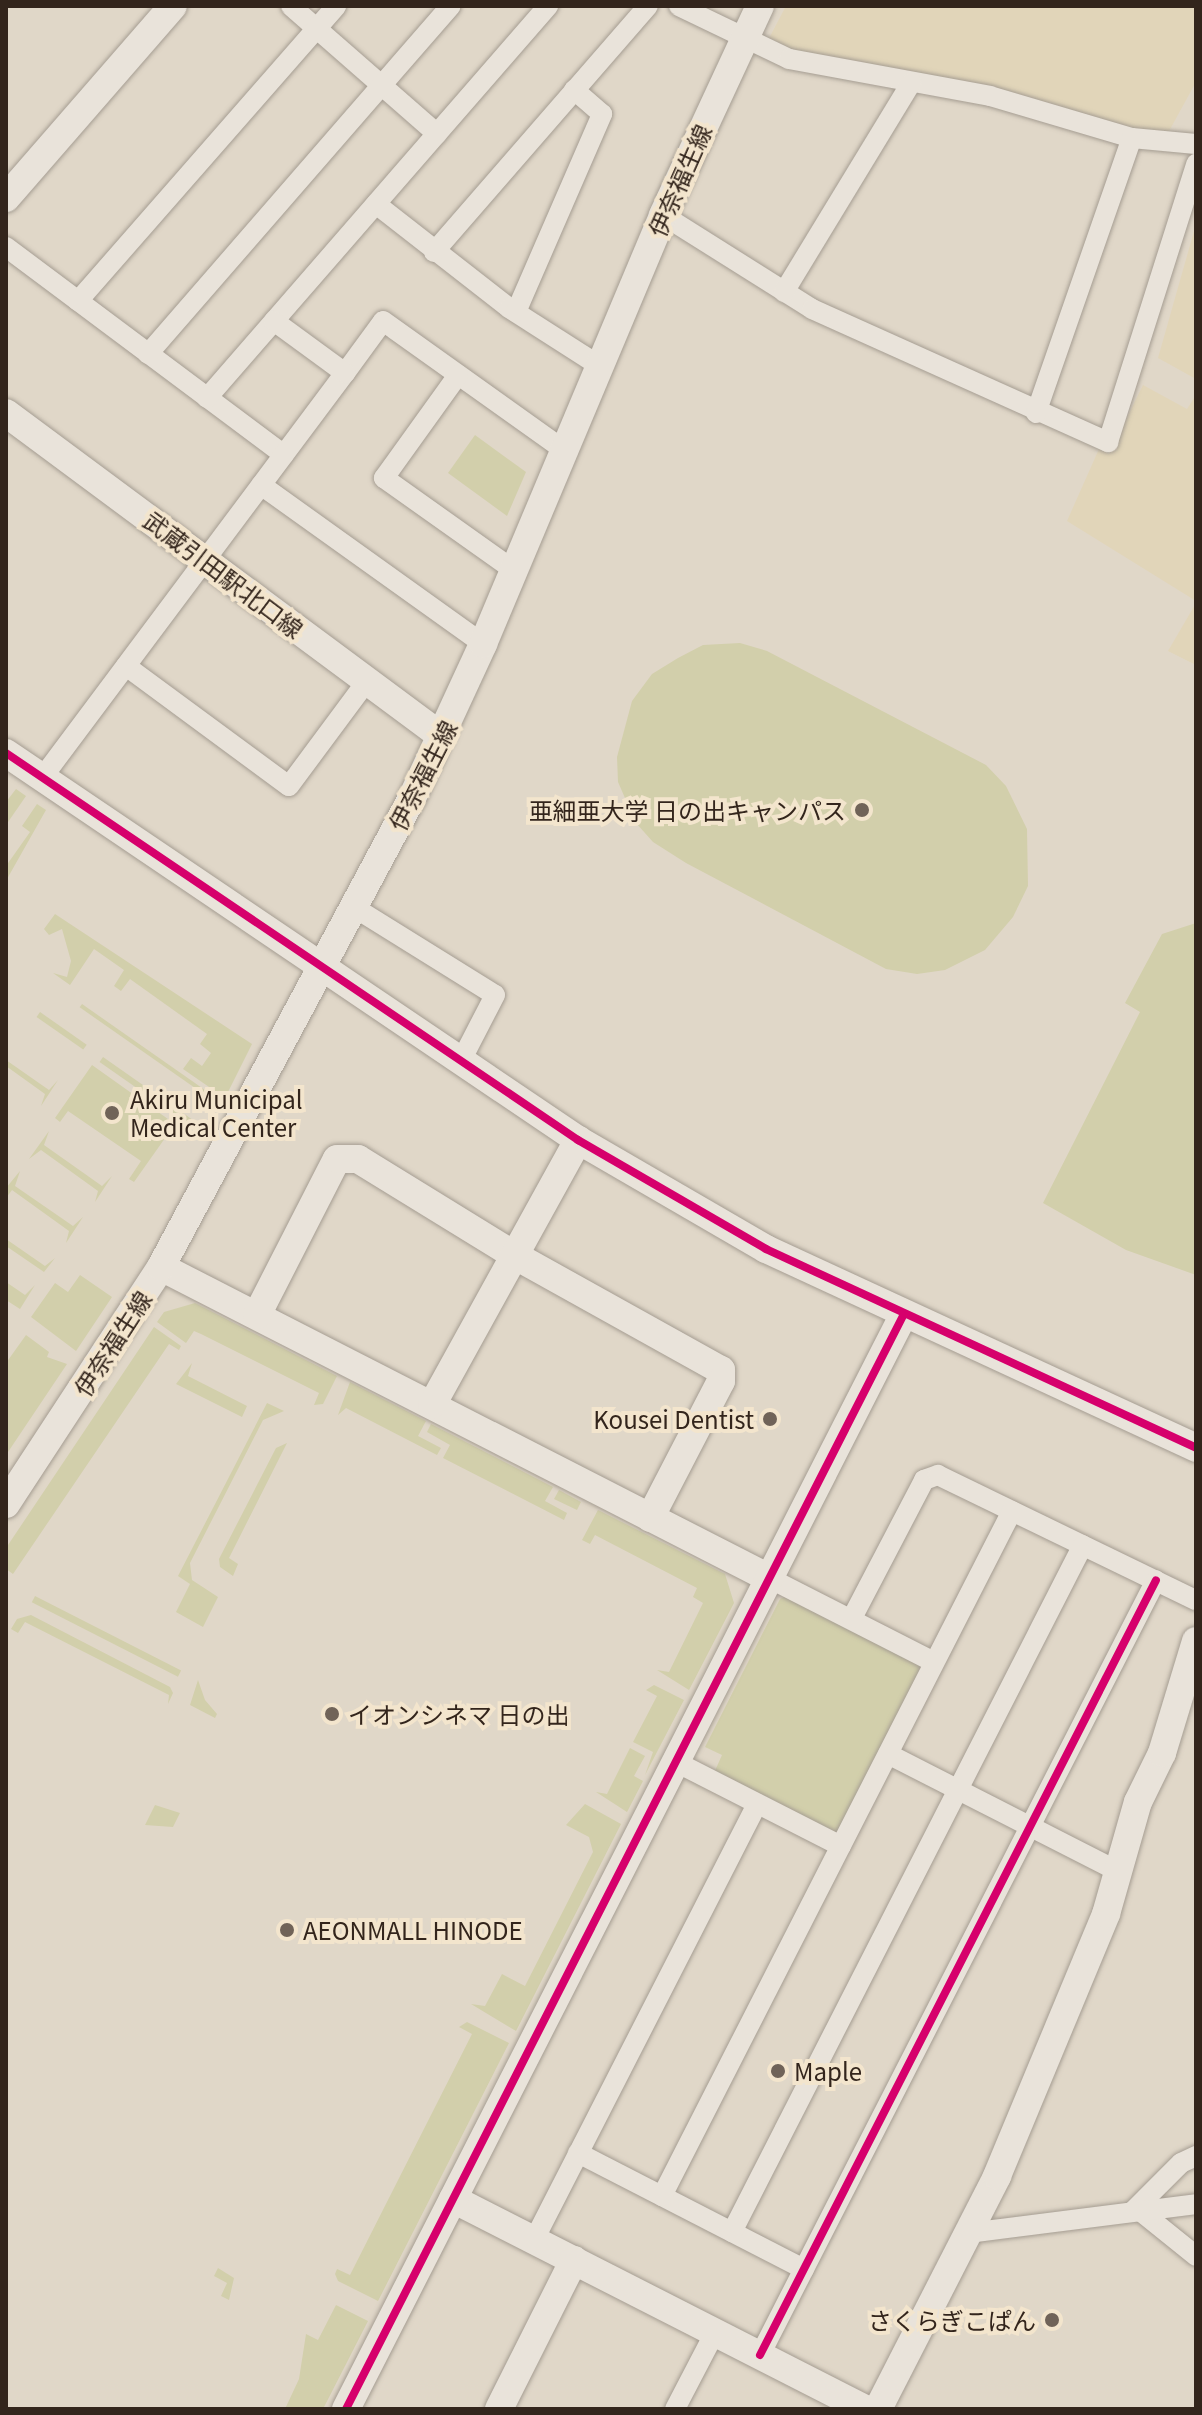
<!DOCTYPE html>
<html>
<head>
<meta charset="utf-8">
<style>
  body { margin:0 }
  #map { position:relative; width:1202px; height:2415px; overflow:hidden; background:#e0d7c8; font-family:Georgia,"Noto Sans JP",serif }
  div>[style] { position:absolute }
  .farmland>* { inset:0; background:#e1d5b9 }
  .green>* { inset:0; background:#d2cfab; transform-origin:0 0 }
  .roads { filter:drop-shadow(0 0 2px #a59d92) drop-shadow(0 0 2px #a59d92) }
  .street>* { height:20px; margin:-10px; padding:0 10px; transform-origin:10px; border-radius:10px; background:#e9e3da }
  .secondary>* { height:28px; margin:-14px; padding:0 14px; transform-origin:14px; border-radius:14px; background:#e9e3da }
  .cycleway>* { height:8px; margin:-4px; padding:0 4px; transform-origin:4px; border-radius:4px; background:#d6006c }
  .dots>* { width:22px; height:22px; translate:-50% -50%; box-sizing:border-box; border:4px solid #f3e5cd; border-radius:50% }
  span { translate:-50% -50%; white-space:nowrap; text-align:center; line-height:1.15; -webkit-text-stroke:8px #f3e5cd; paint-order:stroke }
  .street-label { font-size:24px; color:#33251c }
  .poi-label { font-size:24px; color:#33251c }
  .right { translate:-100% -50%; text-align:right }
  .left { translate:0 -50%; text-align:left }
  .frame { position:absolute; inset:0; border:8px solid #33251c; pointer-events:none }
</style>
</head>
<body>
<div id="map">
  <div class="farmland">
    <div style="clip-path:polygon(786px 6px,1196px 6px,1196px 82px,1168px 133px,1123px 129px,791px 52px,767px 42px)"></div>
    <div style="clip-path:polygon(1196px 224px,1196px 379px,1158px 358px)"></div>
    <div style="clip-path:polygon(1143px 385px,1187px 409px,1196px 395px,1196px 601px,1067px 521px,1099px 449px,1109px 454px)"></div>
    <div style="clip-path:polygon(1196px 603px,1196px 665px,1168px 651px)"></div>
  </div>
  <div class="green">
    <div style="clip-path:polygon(475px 435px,526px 472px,507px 516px,448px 473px)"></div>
    <div style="clip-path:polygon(740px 643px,767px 651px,986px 765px,1006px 786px,1027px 829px,1028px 886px,1013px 917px,985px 950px,945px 970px,917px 974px,886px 969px,686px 863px,653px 842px,636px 823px,618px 782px,617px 757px,632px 701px,652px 674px,678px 658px,703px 645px)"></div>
    <div style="clip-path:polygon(16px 789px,26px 796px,6px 825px,6px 802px)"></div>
    <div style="clip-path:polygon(37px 804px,46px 810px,7px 879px,6px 866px,30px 832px,22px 826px)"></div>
    <div style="clip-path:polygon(55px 914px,252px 1044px,225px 1098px,183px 1069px,191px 1058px,202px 1066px,211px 1053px,200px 1044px,207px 1034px,130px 979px,121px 991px,114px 986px,124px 970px,94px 949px,70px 985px,53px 973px,67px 977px,71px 961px,62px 929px,49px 935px,44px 929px)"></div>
    <div style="clip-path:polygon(1196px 923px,1196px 1275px,1126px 1250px,1043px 1203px,1140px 1012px,1125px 1003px,1162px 934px)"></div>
    <div style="left:82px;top:1004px;width:171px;height:4px;rotate:35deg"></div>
    <div style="left:40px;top:1012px;width:57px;height:6px;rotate:35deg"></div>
    <div style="left:103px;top:1057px;width:128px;height:6px;rotate:35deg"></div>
    <div style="clip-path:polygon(6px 1060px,49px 1090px,58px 1080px,41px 1106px,45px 1094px,6px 1066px)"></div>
    <div style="clip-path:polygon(92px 1065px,175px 1124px,134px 1182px,129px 1179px,141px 1161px,68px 1111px,60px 1122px,55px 1118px)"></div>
    <div style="clip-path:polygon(49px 1131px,44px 1145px,102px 1186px,112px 1176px,95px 1202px,98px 1191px,41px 1150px,29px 1159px)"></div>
    <div style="clip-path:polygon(20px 1171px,15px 1186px,73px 1226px,83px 1217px,66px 1243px,69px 1231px,12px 1190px,6px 1198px,6px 1188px)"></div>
    <div style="clip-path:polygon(6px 1239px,45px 1266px,55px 1258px,44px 1272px,6px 1246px)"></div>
    <div style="clip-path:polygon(80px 1275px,112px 1297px,76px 1351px,31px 1317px,55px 1283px,68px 1292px)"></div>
    <div style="clip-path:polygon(6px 1282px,25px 1295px,35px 1285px,20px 1309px,6px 1300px)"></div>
    <div style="clip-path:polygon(195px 1303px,337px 1376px,323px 1404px,314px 1405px,319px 1393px,201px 1334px,194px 1331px,186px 1343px,157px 1322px,164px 1312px)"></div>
    <div style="clip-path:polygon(154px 1327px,181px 1346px,179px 1350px,169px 1344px,13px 1574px,6px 1569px,6px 1548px)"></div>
    <div style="clip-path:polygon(26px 1335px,49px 1352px,47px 1357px,67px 1364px,6px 1455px,6px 1363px)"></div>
    <div style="clip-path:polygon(192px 1363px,188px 1376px,247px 1406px,242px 1417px,176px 1384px)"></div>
    <div style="clip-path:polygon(350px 1382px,426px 1421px,418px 1436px,441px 1448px,437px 1455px,346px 1408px,338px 1415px)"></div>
    <div style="clip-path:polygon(267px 1403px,284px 1411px,263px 1420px,190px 1563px,192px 1580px,218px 1597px,203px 1627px,176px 1612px,190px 1584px,178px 1576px)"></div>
    <div style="clip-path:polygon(431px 1424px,553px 1487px,545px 1501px,567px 1513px,564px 1520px,443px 1458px,450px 1445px,427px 1432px)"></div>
    <div style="clip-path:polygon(287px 1443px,229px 1558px,238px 1564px,233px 1576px,220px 1567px,219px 1559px,276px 1448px)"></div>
    <div style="clip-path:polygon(559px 1490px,581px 1502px,577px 1510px,554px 1499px)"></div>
    <div style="clip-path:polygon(598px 1510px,725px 1574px,734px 1603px,689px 1690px,657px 1670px,669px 1672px,703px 1603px,693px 1597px,697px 1588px,595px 1535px,590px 1544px,582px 1540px)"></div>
    <div style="clip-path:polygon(788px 1595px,918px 1662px,921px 1670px,839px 1831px,830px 1834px,714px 1773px,722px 1755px,705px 1747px,780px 1599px)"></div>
    <div style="left:35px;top:1596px;width:164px;height:7px;rotate:27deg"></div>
    <div style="clip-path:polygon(31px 1615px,170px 1687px,173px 1693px,168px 1704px,169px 1695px,25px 1622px,18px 1633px,11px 1629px,17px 1619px)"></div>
    <div style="clip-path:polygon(198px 1680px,205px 1700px,217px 1714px,215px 1718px,190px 1705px)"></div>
    <div style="clip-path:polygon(654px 1685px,684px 1700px,645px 1775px,653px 1752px,633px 1742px,657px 1696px,646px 1690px)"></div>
    <div style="clip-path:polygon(630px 1748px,645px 1756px,634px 1776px,643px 1781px,627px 1812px,596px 1792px,607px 1794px)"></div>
    <div style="clip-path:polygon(585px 1804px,621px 1824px,516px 2031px,471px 2004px,485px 2006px,502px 1974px,525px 1986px,593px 1852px,589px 1837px,566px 1825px)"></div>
    <div style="clip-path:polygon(155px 1805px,180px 1813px,173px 1827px,145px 1825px)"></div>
    <div style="clip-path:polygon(467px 2022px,509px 2043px,378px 2301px,338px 2281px,335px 2274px,337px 2269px,350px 2275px,472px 2034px,459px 2027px)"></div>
    <div style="clip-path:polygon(218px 2268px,234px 2278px,229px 2300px,221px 2296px,227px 2283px,214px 2276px)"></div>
    <div style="clip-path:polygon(336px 2305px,368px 2321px,323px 2409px,285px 2409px,299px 2379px,306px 2334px,318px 2340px)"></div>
  </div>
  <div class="roads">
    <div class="street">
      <div style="left:291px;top:6px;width:194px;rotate:41.2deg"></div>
      <div style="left:679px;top:6px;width:122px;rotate:25.7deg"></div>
      <div style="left:789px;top:59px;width:204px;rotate:10.4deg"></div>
      <div style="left:990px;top:96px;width:148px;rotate:16.5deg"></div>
      <div style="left:1132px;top:138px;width:64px;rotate:5.4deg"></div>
      <div style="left:376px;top:204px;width:169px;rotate:38deg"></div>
      <div style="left:509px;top:308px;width:106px;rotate:32.6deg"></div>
      <div style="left:663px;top:215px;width:176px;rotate:32.2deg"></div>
      <div style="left:812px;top:309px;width:325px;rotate:24.2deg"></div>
      <div style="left:1108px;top:442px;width:292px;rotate:-72.4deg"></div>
      <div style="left:6px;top:247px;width:347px;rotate:36.8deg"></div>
      <div style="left:434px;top:252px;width:326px;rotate:-49deg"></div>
      <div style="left:784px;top:292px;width:245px;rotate:-58.7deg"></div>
      <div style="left:78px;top:301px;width:392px;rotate:-48.8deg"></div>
      <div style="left:516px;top:312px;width:216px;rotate:-66.5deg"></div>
      <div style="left:602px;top:114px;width:37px;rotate:-139deg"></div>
      <div style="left:148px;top:354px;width:461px;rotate:-49deg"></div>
      <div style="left:345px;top:373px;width:64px;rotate:-53.8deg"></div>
      <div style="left:383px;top:321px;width:219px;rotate:35.5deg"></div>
      <div style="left:458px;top:375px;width:127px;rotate:125.7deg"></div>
      <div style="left:384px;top:478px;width:157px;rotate:35.4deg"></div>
      <div style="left:207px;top:398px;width:520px;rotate:-48.98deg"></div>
      <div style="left:1036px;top:413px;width:291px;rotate:-70.8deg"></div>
      <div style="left:261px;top:485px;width:273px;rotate:35.6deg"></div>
      <div style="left:126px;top:666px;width:202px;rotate:36.4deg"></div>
      <div style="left:289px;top:786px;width:131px;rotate:-53.4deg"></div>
      <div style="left:42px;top:778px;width:506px;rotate:-53.2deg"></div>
      <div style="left:345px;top:373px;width:88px;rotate:-143.8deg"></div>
      <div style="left:352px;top:906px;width:168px;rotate:31.9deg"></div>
      <div style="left:495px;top:995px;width:74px;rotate:117.3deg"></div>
      <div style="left:769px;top:1578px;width:185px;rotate:27deg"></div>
      <div style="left:852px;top:1618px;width:156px;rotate:-62.4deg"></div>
      <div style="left:924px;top:1480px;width:15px;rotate:-20deg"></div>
      <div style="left:938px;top:1475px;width:287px;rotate:25.9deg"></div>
      <div style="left:888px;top:1754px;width:260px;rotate:27deg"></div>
      <div style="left:676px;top:1762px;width:185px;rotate:27deg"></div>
      <div style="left:578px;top:2153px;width:254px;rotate:27.2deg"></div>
      <div style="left:662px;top:2196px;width:769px;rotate:-62.94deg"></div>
      <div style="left:1134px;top:2210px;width:66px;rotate:-45deg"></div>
      <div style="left:1181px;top:2163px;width:17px;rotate:-25deg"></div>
      <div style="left:1139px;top:2210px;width:73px;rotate:38.9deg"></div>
      <div style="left:732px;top:2232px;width:771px;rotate:-62.94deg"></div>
      <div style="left:968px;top:2233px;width:230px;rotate:-7.2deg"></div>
      <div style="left:534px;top:2240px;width:490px;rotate:-62.9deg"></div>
      <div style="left:760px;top:2355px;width:870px;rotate:-62.93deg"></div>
      <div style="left:675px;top:2409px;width:87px;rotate:-62.5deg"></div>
    </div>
    <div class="secondary">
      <div style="left:6px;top:198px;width:254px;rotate:-49deg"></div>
      <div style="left:6px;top:413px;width:542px;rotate:36.59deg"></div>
      <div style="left:6px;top:753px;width:691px;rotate:34.08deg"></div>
      <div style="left:578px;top:1140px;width:217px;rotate:30.1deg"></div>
      <div style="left:766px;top:1249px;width:474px;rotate:24.8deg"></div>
      <div style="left:161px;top:1267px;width:683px;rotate:27.09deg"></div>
      <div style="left:257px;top:1315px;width:175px;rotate:-62.9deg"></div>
      <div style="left:337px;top:1159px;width:21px"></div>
      <div style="left:358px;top:1159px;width:183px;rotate:31.6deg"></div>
      <div style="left:514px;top:1255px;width:237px;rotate:29.1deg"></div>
      <div style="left:721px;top:1370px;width:11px;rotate:90deg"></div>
      <div style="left:721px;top:1381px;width:154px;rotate:117.4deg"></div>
      <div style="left:432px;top:1405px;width:303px;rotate:-61.1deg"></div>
      <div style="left:6px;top:1504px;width:283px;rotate:-56.8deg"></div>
      <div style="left:161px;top:1267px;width:532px;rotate:-61.85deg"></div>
      <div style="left:412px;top:798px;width:170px;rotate:-65.2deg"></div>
      <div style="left:483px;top:644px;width:465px;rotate:-67.2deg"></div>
      <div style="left:663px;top:215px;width:230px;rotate:-65.1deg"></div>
      <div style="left:453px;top:2199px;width:463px;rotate:27deg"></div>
      <div style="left:346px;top:2409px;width:1227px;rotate:-63deg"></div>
      <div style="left:499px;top:2409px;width:167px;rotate:-63.3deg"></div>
      <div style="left:878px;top:2409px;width:262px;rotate:-62.9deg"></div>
      <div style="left:997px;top:2176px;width:284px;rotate:-67.4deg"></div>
      <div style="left:1106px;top:1914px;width:116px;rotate:-74.1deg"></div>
      <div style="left:1138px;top:1802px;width:55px;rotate:-63.9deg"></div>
      <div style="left:1162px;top:1753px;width:117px;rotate:-73.1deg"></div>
    </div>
  </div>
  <div class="cycleway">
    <div style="left:6px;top:753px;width:691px;rotate:34.08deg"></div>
    <div style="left:578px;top:1140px;width:217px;rotate:30.1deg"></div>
    <div style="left:766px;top:1249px;width:474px;rotate:24.8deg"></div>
    <div style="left:760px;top:2355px;width:870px;rotate:-62.93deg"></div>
    <div style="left:346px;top:2409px;width:1227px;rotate:-63deg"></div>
  </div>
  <div class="dots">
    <div style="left:862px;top:810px;background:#706358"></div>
    <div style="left:112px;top:1113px;background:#706358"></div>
    <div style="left:770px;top:1419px;background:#706358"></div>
    <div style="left:332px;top:1714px;background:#706358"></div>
    <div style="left:287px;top:1930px;background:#706358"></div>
    <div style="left:778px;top:2071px;background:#706358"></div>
    <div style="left:1052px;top:2320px;background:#706358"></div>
  </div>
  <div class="street-label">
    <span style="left:679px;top:180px;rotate:-66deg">伊奈福生線</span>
    <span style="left:224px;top:574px;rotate:37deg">武蔵引田駅北口線</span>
    <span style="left:422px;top:775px;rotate:-63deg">伊奈福生線</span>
    <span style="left:112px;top:1343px;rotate:-57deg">伊奈福生線</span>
  </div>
  <div class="poi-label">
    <span class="right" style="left:846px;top:810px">亜細亜大学 日の出キャンパス</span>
    <span class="left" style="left:130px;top:1113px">Akiru Municipal<br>Medical Center</span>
    <span class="right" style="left:754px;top:1419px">Kousei Dentist</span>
    <span class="left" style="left:348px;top:1714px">イオンシネマ 日の出</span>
    <span class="left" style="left:303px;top:1930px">AEONMALL HINODE</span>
    <span class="left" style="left:794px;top:2071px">Maple</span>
    <span class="right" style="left:1036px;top:2320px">さくらぎこぱん</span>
  </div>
  <div class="frame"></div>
</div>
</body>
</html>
